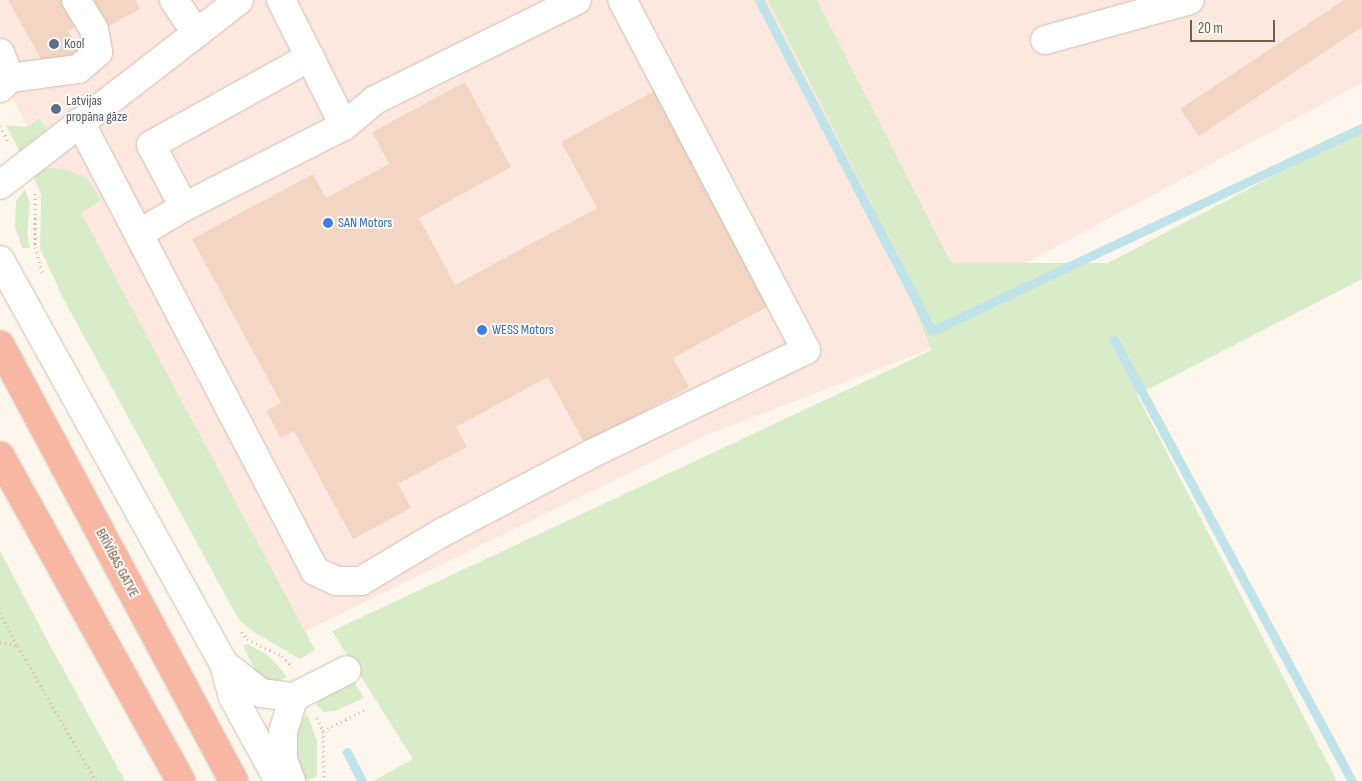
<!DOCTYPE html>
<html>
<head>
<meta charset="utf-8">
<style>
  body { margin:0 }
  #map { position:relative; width:1362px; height:781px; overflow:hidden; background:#fdf6ec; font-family:"Sofia Sans Condensed",sans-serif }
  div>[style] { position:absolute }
  .commercial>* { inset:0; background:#fde8e0 }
  .green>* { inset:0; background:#d8ecc9 }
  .stream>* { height:9px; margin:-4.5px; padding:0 4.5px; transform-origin:4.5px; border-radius:4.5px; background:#bfe3e8 }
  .building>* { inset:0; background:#f3d5c3 }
  .path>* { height:3px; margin-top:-1.5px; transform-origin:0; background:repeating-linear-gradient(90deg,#d9b8a5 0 1px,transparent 0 5px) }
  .roads { filter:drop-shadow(0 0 1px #d1beb0) drop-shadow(0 0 1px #d1beb0) }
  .minor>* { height:28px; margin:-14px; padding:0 14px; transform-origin:14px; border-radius:14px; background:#fff }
  .highway>* { height:28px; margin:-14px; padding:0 14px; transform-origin:14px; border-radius:14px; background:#f7b7a3 }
  .dots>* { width:14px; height:14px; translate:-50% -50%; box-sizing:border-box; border:2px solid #fffaf3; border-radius:50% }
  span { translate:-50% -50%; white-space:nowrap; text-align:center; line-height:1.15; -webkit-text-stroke:4px #fffaf3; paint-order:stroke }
  .service-label { font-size:14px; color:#4e5e75 }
  .left { translate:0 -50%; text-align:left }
  .shop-label { font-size:14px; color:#366cbe }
  .street-label { font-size:14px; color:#7a5c4d }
  .scale { position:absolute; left:1190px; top:20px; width:85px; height:22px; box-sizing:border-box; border:2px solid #7a5c4d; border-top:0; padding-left:6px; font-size:15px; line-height:18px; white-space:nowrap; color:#7a5c4d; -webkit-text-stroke:4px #fffaf3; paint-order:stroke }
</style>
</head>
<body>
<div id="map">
  <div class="commercial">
    <div style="clip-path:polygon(0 0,1362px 0,1362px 83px,1018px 267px,938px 346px,702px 437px,294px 637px,0 74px)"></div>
  </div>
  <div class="green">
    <div style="clip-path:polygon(768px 0,817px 0,951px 263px,1108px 263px,1362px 129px,1362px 279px,1137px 395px,1337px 781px,373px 781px,413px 759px,332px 631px,932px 350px,871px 203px)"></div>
    <div style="clip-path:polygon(40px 118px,46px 130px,20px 152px,6px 125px,27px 127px)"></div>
    <div style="clip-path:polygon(39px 167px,63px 169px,86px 177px,101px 200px,81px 213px,315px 650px,300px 659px,254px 632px,239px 620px,63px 298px,40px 248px,41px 195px,33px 174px)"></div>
    <div style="clip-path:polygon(25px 189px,30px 204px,27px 234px,30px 248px,22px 248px,15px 226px,16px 201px)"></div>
    <div style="clip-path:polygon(0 551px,51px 647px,125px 781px,0 781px)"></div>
    <div style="clip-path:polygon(248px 644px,269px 656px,287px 677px,272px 683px,258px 676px,243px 646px)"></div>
    <div style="clip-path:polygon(352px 678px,364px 698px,335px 711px,323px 712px,316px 704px)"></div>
    <div style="clip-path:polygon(307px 714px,317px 741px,317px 776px,305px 781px,295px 752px,295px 732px)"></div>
  </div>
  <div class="stream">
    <div style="left:759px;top:0;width:373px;rotate:62.4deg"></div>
    <div style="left:932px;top:331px;width:476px;rotate:-25.3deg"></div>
    <div style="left:1114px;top:340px;width:501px;rotate:61.65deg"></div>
    <div style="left:347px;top:752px;width:33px;rotate:63deg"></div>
  </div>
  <div class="building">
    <div style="clip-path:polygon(8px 0,136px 0,140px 9px,107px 27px,100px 14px,68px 31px,83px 57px,50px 75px)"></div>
    <div style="clip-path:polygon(1344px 0,1362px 0,1362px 27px,1199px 136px,1180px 109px)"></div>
    <div style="clip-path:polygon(465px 82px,511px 167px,419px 218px,455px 285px,597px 208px,561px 142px,658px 89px,774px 303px,673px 358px,689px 387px,585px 444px,548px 377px,456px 427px,467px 447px,398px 484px,411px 508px,353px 539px,294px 431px,281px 438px,266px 411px,281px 403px,192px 239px,313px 174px,326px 198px,389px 164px,372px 132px)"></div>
  </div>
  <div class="path">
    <div style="left:0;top:126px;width:19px;rotate:62deg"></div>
    <div style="left:35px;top:193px;width:54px;rotate:90deg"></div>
    <div style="left:35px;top:247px;width:29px;rotate:74deg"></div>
    <div style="left:0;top:613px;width:36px;rotate:62deg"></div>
    <div style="left:241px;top:632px;width:9px;rotate:49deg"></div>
    <div style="left:247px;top:639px;width:39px;rotate:26deg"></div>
    <div style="left:282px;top:656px;width:15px;rotate:48deg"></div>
    <div style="left:0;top:642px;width:18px;rotate:13deg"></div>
    <div style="left:18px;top:646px;width:156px;rotate:60deg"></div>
    <div style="left:317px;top:718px;width:14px;rotate:65deg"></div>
    <div style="left:323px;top:731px;width:50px;rotate:88.9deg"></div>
    <div style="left:323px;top:731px;width:48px;rotate:-27.1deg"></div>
  </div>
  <div class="roads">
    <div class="minor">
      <div style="left:174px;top:0;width:40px;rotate:56deg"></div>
      <div style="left:281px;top:0;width:141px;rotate:63.4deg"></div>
      <div style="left:344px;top:126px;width:40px;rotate:-40deg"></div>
      <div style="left:375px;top:100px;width:225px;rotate:-26.3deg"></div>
      <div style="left:1045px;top:40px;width:150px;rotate:-15.4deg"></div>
      <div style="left:0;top:53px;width:27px;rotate:68deg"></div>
      <div style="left:0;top:88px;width:14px;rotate:-45deg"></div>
      <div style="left:10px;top:78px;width:69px;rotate:-7.5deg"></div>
      <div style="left:78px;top:69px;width:26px;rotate:-40deg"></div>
      <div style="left:98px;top:52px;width:23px;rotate:-100deg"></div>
      <div style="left:94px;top:29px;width:34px;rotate:-122deg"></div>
      <div style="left:80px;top:122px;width:507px;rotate:62.37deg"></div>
      <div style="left:315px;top:571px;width:23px;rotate:25deg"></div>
      <div style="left:336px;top:581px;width:25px"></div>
      <div style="left:361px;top:581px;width:96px;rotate:-30.9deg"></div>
      <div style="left:443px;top:532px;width:167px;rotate:-27.8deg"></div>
      <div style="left:591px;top:454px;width:239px;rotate:-25.8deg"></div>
      <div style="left:806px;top:350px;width:395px;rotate:-117.7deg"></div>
      <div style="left:0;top:185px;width:302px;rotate:-37.7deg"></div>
      <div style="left:184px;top:207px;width:70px;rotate:-118deg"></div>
      <div style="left:151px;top:145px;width:182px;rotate:-29deg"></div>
      <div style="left:140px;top:233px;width:51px;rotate:-30.6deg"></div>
      <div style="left:184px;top:207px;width:179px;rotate:-26.9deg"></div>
      <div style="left:0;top:260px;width:462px;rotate:61deg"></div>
      <div style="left:224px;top:664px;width:34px;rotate:75deg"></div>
      <div style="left:233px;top:697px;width:96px;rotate:61.3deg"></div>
      <div style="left:224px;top:664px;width:47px;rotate:38.1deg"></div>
      <div style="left:261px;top:693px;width:33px;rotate:7deg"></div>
      <div style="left:294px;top:697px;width:59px;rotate:-27deg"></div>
      <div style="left:291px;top:781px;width:22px;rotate:-111deg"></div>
      <div style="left:283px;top:760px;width:28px;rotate:-90deg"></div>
      <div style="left:283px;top:732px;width:37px;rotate:-73deg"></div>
    </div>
    <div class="highway">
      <div style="left:0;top:345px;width:495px;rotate:61.8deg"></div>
      <div style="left:0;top:456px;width:372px;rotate:60.9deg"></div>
    </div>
  </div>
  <div class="dots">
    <div style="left:54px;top:44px;background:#5c6f8a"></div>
    <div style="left:56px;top:109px;background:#5c6f8a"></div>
    <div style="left:328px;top:223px;background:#3f7fe0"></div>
    <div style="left:482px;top:330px;background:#3f7fe0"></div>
  </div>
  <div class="service-label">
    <span class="left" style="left:64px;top:44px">Kool</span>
    <span class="left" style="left:66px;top:109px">Latvijas<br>propāna gāze</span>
  </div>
  <div class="shop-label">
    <span class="left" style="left:338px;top:223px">SAN Motors</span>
    <span class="left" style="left:492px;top:330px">WESS Motors</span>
  </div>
  <div class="street-label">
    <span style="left:117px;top:563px;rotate:62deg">BRĪVĪBAS GATVE</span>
  </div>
  <div class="scale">20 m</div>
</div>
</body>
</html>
